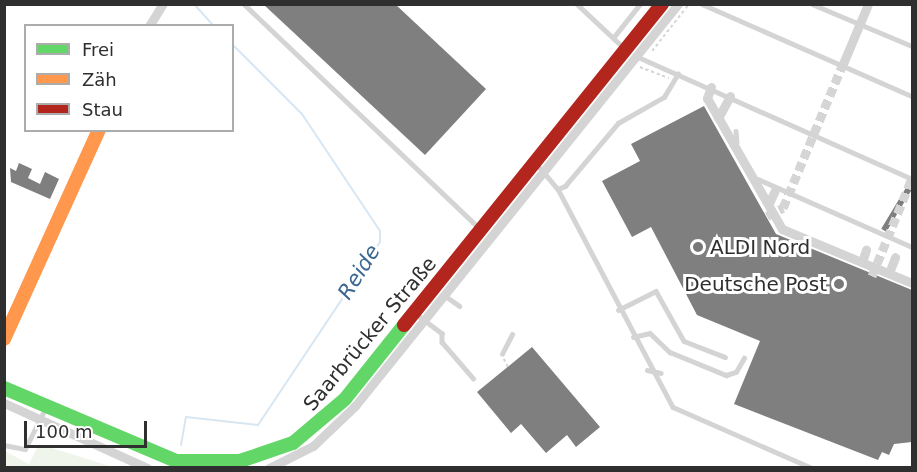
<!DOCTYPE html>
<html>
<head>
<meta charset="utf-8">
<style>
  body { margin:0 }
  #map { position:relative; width:917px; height:472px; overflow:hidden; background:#fff; font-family:"DejaVu Sans",sans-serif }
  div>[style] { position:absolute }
  .green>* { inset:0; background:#f0f5ec }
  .stream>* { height:2px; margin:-1px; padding:0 1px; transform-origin:1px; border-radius:1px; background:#d8e6f2 }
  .building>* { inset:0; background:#7f7f7f; transform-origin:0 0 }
  .street-tunnel>* { height:9px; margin-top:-4.5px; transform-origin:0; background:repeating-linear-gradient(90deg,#d5d5d5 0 9px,transparent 0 13.5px) }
  .path>* { height:1.5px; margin-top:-0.75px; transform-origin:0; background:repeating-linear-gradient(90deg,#d4d4d4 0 3px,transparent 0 6px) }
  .lane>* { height:4.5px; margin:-2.25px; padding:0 2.25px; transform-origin:2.25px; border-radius:2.25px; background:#d4d4d4 }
  .street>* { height:9px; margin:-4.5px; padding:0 4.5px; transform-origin:4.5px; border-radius:4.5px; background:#d4d4d4 }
  .fast>* { height:14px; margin:-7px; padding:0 7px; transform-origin:7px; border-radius:7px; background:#63d668 }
  .slow>* { height:14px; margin:-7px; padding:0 7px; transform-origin:7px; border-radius:7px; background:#ff974d }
  .jam>* { height:14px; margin:-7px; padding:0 7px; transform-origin:7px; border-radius:7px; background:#b3261e }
  .dots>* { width:16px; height:16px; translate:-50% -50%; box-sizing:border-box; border:3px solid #fff; border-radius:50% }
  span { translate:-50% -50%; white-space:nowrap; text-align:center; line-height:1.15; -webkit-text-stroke:6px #fff; paint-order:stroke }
  .poi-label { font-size:20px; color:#2f2f2f }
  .left { translate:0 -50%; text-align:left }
  .right { translate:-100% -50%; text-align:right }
  .street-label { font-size:20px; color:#2f2f2f }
  .water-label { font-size:21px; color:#3c6892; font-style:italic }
  .frame { position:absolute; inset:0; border:6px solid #2f2f2f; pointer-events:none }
  .legend { position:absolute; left:24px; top:24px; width:210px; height:108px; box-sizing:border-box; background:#fff; border:2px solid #acacac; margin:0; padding:8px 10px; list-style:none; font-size:18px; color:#2f2f2f }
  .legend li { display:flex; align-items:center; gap:12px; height:30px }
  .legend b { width:30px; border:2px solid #acacac }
  .scale { position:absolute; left:24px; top:421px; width:123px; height:27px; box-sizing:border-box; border:3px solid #2f2f2f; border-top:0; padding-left:8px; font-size:18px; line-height:21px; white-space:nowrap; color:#2f2f2f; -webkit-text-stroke:4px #fff; paint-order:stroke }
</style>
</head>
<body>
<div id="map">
  <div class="green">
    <div style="clip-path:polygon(39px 444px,113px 467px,5px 467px,5px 451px,29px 464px)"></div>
  </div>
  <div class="stream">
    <div style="left:194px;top:4px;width:30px;rotate:48deg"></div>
    <div style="left:181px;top:445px;width:28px;rotate:-80deg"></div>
    <div style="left:186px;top:417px;width:72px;rotate:6.3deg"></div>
    <div style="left:258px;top:425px;width:220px;rotate:-56.3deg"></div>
    <div style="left:380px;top:242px;width:11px;rotate:-90deg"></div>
    <div style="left:380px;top:231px;width:141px;rotate:-123.7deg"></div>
    <div style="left:302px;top:114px;width:99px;rotate:-135deg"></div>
  </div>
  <div class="building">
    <div style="clip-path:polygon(263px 4px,395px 4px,486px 89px,425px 155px)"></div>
    <div style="clip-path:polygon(704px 106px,776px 234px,912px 290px,912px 442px,894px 444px,889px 455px,882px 452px,878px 460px,734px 404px,760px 341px,697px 315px,651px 227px,632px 237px,602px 181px,640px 161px,631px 144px)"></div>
    <div style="clip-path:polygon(19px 163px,32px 169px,28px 178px,40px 184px,45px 172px,59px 179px,50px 199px,11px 182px,10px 168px,16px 171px)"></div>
    <div style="left:907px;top:186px;width:6px;height:50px;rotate:31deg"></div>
    <div style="clip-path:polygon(532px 347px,600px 427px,576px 447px,567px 435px,546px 453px,521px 424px,511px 433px,477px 392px)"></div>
  </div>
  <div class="street-tunnel">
    <div style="left:767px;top:216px;width:18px;rotate:-27deg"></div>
    <div style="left:783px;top:208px;width:154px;rotate:-67.4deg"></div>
    <div style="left:872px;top:276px;width:106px;rotate:-67.8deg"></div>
  </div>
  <div class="path">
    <div style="left:652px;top:51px;width:60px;rotate:-51.8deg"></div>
    <div style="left:640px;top:67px;width:31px;rotate:21deg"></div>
    <div style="left:504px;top:359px;width:9px;rotate:63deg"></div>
    <div style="left:39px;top:436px;width:13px;rotate:-9deg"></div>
  </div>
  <div class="lane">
    <div style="left:244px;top:4px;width:326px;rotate:43.6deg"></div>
    <div style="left:577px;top:4px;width:64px;rotate:43.1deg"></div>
    <div style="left:702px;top:4px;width:229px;rotate:23.7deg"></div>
    <div style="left:812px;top:4px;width:108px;rotate:22.8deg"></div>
    <div style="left:613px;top:38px;width:43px;rotate:-51.5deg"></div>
    <div style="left:636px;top:56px;width:302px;rotate:24deg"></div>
    <div style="left:736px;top:131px;width:11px;rotate:85deg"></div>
    <div style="left:536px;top:163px;width:34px;rotate:50deg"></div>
    <div style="left:558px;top:189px;width:8px;rotate:-23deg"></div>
    <div style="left:565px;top:186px;width:82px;rotate:-49.9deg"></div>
    <div style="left:618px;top:123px;width:53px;rotate:-29.5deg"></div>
    <div style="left:664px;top:97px;width:27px;rotate:-59deg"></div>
    <div style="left:758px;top:179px;width:168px;rotate:23.8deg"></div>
    <div style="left:558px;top:189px;width:246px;rotate:62.2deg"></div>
    <div style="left:673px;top:407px;width:152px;rotate:23.7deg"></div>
    <div style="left:444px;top:295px;width:19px;rotate:35deg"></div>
    <div style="left:618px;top:310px;width:42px;rotate:-26.6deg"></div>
    <div style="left:656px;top:291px;width:57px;rotate:60.8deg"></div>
    <div style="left:684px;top:341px;width:44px;rotate:21.3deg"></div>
    <div style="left:415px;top:313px;width:34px;rotate:37deg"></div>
    <div style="left:442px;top:333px;width:9px;rotate:90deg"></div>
    <div style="left:442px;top:342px;width:48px;rotate:49.3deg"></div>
    <div style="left:633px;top:337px;width:17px;rotate:-13deg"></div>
    <div style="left:650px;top:333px;width:28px;rotate:44deg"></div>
    <div style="left:670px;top:352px;width:61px;rotate:22.3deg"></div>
    <div style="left:726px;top:375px;width:10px;rotate:-17deg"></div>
    <div style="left:736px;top:372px;width:16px;rotate:-60deg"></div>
    <div style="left:502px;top:354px;width:22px;rotate:-63deg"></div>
    <div style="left:647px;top:370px;width:14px;rotate:12deg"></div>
    <div style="left:4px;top:445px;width:21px;rotate:11deg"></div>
    <div style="left:25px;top:449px;width:45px;rotate:-63.4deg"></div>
  </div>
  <div class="street">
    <div style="left:149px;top:26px;width:26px;rotate:-58deg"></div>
    <div style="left:842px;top:66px;width:67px;rotate:-67.2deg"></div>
    <div style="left:711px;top:87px;width:12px;rotate:110deg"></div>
    <div style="left:707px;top:98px;width:151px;rotate:60.2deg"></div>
    <div style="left:782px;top:229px;width:141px;rotate:22.6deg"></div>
    <div style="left:718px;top:118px;width:25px;rotate:-61deg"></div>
    <div style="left:769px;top:203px;width:14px;rotate:-65deg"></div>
    <div style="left:862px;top:262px;width:13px;rotate:-72deg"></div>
    <div style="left:889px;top:273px;width:17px;rotate:-69deg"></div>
    <div style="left:4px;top:403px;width:157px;rotate:24.4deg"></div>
    <div style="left:269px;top:468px;width:49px;rotate:-26.6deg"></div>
    <div style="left:313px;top:446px;width:58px;rotate:-43.6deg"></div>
    <div style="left:355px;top:406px;width:516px;rotate:-51.22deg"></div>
  </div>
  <div class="fast">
    <div style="left:4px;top:388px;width:187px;rotate:23deg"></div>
    <div style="left:176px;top:461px;width:64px"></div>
    <div style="left:240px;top:461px;width:56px;rotate:-18.8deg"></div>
    <div style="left:293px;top:443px;width:68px;rotate:-40.2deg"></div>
    <div style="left:345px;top:399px;width:95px;rotate:-51.4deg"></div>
  </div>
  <div class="slow">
    <div style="left:4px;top:339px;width:230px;rotate:-65.6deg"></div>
  </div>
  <div class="jam">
    <div style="left:404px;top:325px;width:412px;rotate:-51.2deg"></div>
  </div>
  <div class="dots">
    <div style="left:698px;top:247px;background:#787878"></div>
    <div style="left:839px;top:284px;background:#787878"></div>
  </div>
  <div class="poi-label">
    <span class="left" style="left:710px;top:247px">ALDI Nord</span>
    <span class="right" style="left:827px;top:284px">Deutsche Post</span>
  </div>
  <div class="street-label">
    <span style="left:370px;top:334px;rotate:-50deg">Saarbrücker Straße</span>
  </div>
  <div class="water-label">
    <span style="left:359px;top:272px;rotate:-58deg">Reide</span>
  </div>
  <div class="frame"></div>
  <ul class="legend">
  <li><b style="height:8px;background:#63d668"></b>Frei</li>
  <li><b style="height:8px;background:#ff974d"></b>Zäh</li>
  <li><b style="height:8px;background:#b3261e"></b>Stau</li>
  </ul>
  <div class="scale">100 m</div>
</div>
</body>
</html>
